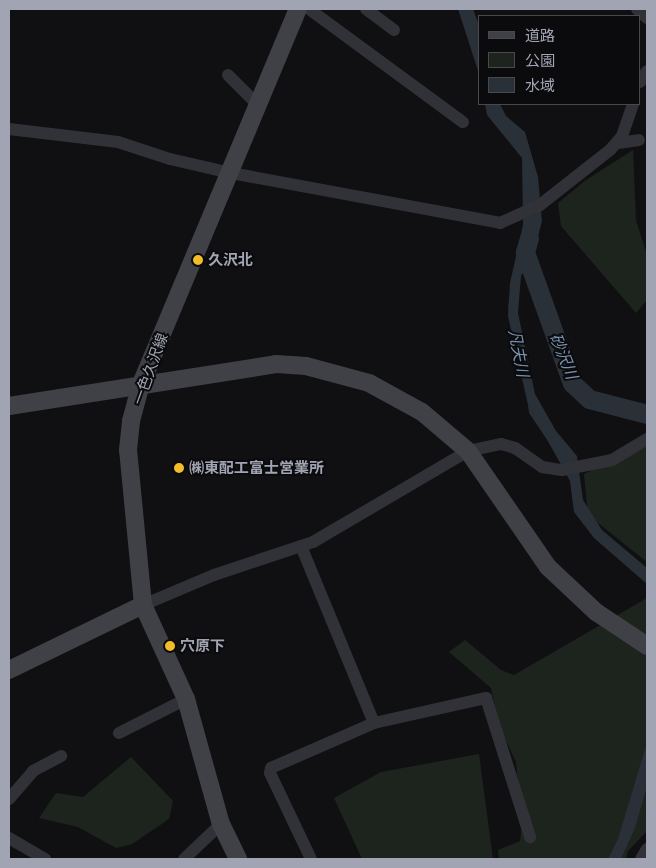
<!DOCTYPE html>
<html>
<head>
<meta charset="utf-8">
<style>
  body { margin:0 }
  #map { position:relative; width:656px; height:868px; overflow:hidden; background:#101012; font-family:"IBM Plex Sans","Noto Sans JP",sans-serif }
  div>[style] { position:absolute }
  .green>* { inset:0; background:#1d241e }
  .water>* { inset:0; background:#293037 }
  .stream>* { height:3px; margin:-1.5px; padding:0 1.5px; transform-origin:1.5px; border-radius:1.5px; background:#293037 }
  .river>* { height:19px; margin:-9.5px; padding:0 9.5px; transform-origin:9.5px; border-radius:9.5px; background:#293037 }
  .street>* { height:12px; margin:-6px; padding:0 6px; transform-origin:6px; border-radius:6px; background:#313237 }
  .secondary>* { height:18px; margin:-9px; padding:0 9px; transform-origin:9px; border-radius:9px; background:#3f4147 }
  .dots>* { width:14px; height:14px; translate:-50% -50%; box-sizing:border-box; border:2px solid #0b0b0d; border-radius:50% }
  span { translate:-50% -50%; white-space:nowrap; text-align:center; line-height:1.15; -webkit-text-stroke:4px #0b0b0d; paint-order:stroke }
  .poi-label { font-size:15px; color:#a1a5b3; font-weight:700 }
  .left { translate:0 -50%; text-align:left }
  .street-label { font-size:15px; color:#a1a5b3 }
  .water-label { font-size:16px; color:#7791af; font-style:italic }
  .frame { position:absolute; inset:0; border:10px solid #a1a5b3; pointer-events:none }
  .legend { position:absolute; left:478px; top:15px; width:162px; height:90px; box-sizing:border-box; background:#0b0b0d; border:1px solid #47494f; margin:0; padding:6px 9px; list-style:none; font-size:15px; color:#a1a5b3 }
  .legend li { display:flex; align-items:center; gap:10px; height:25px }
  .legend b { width:25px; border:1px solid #47494f }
</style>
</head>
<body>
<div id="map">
  <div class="green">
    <div style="clip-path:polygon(633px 150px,636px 220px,647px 255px,646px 301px,636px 313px,561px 226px,558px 203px,586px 180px)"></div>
    <div style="clip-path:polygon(647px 442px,647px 562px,588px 515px,584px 474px)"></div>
    <div style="clip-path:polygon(647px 598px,647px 831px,628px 851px,626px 859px,499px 859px,498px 850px,520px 841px,522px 826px,516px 762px,498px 724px,491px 688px,449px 652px,465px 640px,501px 670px,514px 675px)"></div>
    <div style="clip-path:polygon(479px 754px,493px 859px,362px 859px,334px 798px,381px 772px)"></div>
    <div style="clip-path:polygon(131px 757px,173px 801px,169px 819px,132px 844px,116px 848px,78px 827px,39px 818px,56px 793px,83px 797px)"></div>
  </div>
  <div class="water">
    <div style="clip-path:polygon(458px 9px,473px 9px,480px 28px,480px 77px)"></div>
    <div style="clip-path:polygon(485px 104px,500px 104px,506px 116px,525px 132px,538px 177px,542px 221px,533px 256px,521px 276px,518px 313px,535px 394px,556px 431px,577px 456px,583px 500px,602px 530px,647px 568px,647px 584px,594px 538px,574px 512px,570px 481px,528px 405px,508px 316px,510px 283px,523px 225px,522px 158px,487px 115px)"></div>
    <div style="clip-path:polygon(647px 743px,647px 786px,635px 828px,621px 859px,608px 859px,618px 839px)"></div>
  </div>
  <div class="stream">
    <div style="left:509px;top:307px;width:13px;rotate:-81deg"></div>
    <div style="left:529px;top:404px;width:8px;rotate:83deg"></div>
    <div style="left:530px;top:412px;width:48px;rotate:56deg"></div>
  </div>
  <div class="river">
    <div style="left:529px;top:238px;width:15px;rotate:106deg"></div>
    <div style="left:525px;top:252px;width:139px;rotate:70.3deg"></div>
    <div style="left:572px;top:383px;width:23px;rotate:43deg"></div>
    <div style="left:589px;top:399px;width:60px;rotate:14.5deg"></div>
  </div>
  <div class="street">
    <div style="left:309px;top:9px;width:191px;rotate:36.3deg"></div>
    <div style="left:366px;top:9px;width:35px;rotate:37deg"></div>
    <div style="left:637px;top:9px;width:13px;rotate:42deg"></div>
    <div style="left:228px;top:75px;width:42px;rotate:45deg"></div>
    <div style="left:640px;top:82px;width:13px;rotate:-58deg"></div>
    <div style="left:9px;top:129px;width:110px;rotate:6.8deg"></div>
    <div style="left:118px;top:142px;width:55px;rotate:18.1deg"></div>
    <div style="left:170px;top:159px;width:63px;rotate:12.9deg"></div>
    <div style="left:231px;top:173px;width:274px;rotate:10.5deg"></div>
    <div style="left:500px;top:223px;width:44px;rotate:-24.2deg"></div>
    <div style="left:540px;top:205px;width:89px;rotate:-38.2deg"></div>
    <div style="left:610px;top:150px;width:18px;rotate:-49deg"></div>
    <div style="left:622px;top:136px;width:34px;rotate:-71deg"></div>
    <div style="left:618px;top:143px;width:21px;rotate:-8deg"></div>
    <div style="left:301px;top:546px;width:191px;rotate:67.6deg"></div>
    <div style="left:374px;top:723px;width:112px;rotate:156.4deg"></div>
    <div style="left:271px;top:768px;width:5px;rotate:101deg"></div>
    <div style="left:270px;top:773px;width:95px;rotate:64.5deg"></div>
    <div style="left:143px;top:605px;width:77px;rotate:-22.9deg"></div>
    <div style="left:214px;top:575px;width:104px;rotate:-18.4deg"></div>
    <div style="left:313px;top:542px;width:180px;rotate:-30.4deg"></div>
    <div style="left:468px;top:451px;width:34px;rotate:-12deg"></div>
    <div style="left:501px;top:444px;width:15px;rotate:16deg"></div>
    <div style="left:515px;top:448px;width:33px;rotate:35deg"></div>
    <div style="left:542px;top:467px;width:20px;rotate:9deg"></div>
    <div style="left:562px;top:470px;width:51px;rotate:-11.3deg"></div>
    <div style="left:612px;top:460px;width:41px;rotate:-31deg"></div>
    <div style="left:374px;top:723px;width:115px;rotate:-12.6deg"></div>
    <div style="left:486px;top:698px;width:146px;rotate:72.4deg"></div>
    <div style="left:119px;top:733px;width:75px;rotate:-26.9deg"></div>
    <div style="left:9px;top:799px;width:37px;rotate:-49deg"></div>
    <div style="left:33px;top:771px;width:32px;rotate:-28deg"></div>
    <div style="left:9px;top:838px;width:42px;rotate:30.3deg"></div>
    <div style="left:184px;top:859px;width:51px;rotate:-43.4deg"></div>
    <div style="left:641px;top:859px;width:12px;rotate:-59deg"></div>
  </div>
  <div class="secondary">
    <div style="left:9px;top:406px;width:270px;rotate:-8.9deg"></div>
    <div style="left:276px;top:364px;width:30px;rotate:4deg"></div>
    <div style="left:306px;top:366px;width:65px;rotate:15.1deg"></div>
    <div style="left:369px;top:383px;width:60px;rotate:28.7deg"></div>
    <div style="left:422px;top:412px;width:60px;rotate:40.3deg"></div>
    <div style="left:468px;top:451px;width:141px;rotate:55.4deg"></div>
    <div style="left:548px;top:567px;width:66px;rotate:43.2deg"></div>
    <div style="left:596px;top:612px;width:61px;rotate:33.7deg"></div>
    <div style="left:143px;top:605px;width:103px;rotate:65.4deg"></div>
    <div style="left:186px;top:699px;width:130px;rotate:74.4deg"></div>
    <div style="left:221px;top:824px;width:39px;rotate:64deg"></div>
    <div style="left:9px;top:670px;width:149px;rotate:-25.9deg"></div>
    <div style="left:143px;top:605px;width:156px;rotate:-95.5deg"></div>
    <div style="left:128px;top:450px;width:29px;rotate:-84deg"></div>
    <div style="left:131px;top:421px;width:38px;rotate:-75deg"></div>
    <div style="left:141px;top:384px;width:407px;rotate:-67.3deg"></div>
  </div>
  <div class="dots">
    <div style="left:198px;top:260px;background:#f3bd27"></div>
    <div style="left:179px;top:468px;background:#f3bd27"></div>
    <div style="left:170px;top:646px;background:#f3bd27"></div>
  </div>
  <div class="poi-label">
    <span class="left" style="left:208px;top:260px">久沢北</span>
    <span class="left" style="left:189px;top:468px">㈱東配工富士営業所</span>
    <span class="left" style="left:180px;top:646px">穴原下</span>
  </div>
  <div class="street-label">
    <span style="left:150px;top:369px;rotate:-70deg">一色久沢線</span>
  </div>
  <div class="water-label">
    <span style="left:519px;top:353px;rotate:79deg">凡夫川</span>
    <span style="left:564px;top:356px;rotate:68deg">砂沢川</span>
  </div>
  <div class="frame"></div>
  <ul class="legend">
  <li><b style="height:6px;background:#3f4147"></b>道路</li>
  <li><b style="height:14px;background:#1d241e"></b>公園</li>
  <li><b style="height:14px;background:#293037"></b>水域</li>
  </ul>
</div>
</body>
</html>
